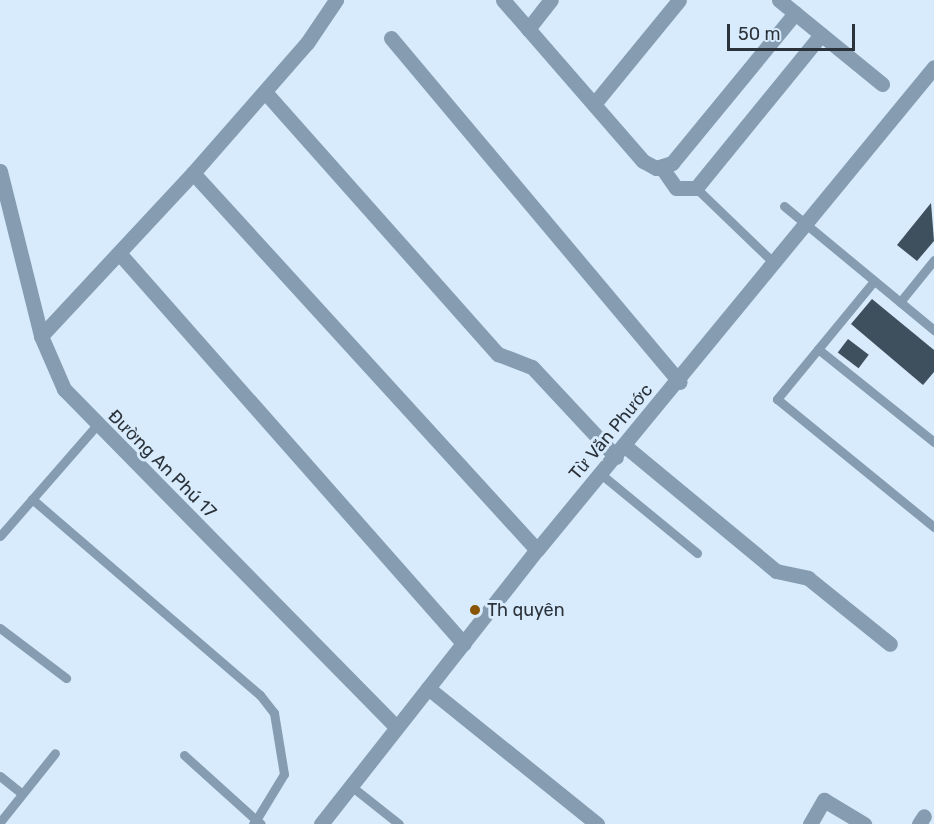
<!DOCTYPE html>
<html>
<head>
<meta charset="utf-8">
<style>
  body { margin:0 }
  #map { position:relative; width:934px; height:824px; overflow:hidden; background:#d7ebfd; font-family:Rubik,sans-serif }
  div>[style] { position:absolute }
  .building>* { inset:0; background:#3e4f5e; transform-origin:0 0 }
  .service>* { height:9px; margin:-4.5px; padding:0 4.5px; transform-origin:4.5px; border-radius:4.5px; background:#859cb1 }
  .minor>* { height:15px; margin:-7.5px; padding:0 7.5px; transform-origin:7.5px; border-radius:7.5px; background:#859cb1 }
  .tertiary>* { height:15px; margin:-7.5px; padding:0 7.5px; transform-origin:7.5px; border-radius:7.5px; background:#859cb1 }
  .dots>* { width:16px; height:16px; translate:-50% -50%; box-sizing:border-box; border:3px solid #d7ebfd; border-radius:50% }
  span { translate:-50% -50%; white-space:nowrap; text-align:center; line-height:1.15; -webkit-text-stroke:6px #d7ebfd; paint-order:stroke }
  .street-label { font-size:18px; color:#2b323a }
  .poi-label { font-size:18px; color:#2b323a }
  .left { translate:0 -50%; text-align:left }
  .scale { position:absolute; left:727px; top:24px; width:128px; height:27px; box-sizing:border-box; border:3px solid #2b323a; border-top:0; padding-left:8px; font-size:18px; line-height:21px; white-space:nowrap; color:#2b323a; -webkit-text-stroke:4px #d7ebfd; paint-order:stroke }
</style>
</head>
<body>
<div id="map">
  <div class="building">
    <div style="clip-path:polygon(931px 203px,934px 241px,917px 261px,897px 245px)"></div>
    <div style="clip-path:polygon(872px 299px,934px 350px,934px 372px,923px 385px,851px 324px)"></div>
    <div style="left:848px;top:339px;width:26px;height:17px;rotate:37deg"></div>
  </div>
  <div class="service">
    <div style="left:696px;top:188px;width:110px;rotate:43.9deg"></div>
    <div style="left:784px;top:206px;width:195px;rotate:39.6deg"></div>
    <div style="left:874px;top:281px;width:153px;rotate:129.4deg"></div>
    <div style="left:777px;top:399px;width:203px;rotate:39.2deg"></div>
    <div style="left:900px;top:302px;width:54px;rotate:-51deg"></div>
    <div style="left:818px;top:349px;width:149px;rotate:38.7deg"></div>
    <div style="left:602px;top:475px;width:123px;rotate:39.4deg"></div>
    <div style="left:32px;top:499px;width:301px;rotate:40.7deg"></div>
    <div style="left:260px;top:695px;width:23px;rotate:52deg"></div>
    <div style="left:274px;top:713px;width:62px;rotate:80.7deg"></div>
    <div style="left:284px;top:774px;width:54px;rotate:121.3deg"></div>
    <div style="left:256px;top:820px;width:6px;rotate:39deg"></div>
    <div style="left:0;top:536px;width:146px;rotate:-48.9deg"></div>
    <div style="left:0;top:628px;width:83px;rotate:37.1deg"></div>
    <div style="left:184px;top:755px;width:97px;rotate:42.1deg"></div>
    <div style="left:256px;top:820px;width:5px;rotate:127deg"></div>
    <div style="left:0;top:776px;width:28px;rotate:39deg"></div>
    <div style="left:351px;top:786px;width:61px;rotate:38.4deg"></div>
    <div style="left:0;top:822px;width:88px;rotate:-51.4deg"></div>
  </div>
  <div class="minor">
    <div style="left:503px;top:0;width:213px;rotate:49deg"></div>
    <div style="left:643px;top:161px;width:15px;rotate:28deg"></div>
    <div style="left:656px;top:168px;width:17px;rotate:-17deg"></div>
    <div style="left:672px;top:163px;width:194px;rotate:-50.6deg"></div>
    <div style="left:779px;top:0;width:133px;rotate:39.2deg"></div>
    <div style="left:528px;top:29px;width:37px;rotate:-52deg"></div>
    <div style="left:391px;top:38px;width:449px;rotate:50deg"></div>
    <div style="left:265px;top:92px;width:351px;rotate:48.4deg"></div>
    <div style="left:498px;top:354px;width:36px;rotate:21deg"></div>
    <div style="left:532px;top:367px;width:123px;rotate:47deg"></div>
    <div style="left:594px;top:104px;width:134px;rotate:-50.7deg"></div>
    <div style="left:662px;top:168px;width:24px;rotate:55deg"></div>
    <div style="left:676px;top:188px;width:20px"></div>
    <div style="left:696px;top:188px;width:198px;rotate:-50.8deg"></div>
    <div style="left:0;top:171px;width:170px;rotate:76deg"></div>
    <div style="left:41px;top:336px;width:58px;rotate:66.5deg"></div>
    <div style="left:64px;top:389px;width:474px;rotate:45.5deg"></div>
    <div style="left:193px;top:173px;width:510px;rotate:47.62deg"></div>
    <div style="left:119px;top:253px;width:521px;rotate:48.58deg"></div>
    <div style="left:41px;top:336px;width:223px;rotate:-47deg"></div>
    <div style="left:193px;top:173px;width:173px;rotate:-48.8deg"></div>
    <div style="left:307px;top:43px;width:52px;rotate:-56deg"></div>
    <div style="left:625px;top:446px;width:196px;rotate:39.6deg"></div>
    <div style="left:776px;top:571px;width:33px;rotate:12deg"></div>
    <div style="left:808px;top:578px;width:105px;rotate:38.8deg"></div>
    <div style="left:428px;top:688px;width:217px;rotate:38.8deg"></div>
    <div style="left:810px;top:824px;width:28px;rotate:-60deg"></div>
    <div style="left:824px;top:800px;width:47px;rotate:31deg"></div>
    <div style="left:919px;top:824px;width:9px;rotate:-58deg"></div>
  </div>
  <div class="tertiary">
    <div style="left:321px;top:824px;width:349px;rotate:-51.8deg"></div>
    <div style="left:537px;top:550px;width:625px;rotate:-50.58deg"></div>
  </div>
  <div class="dots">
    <div style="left:475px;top:610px;background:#8a5405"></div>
  </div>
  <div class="street-label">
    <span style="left:611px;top:432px;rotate:-50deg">Từ Văn Phước</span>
    <span style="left:162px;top:464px;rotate:45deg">Đường An Phú 17</span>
  </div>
  <div class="poi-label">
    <span class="left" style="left:487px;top:610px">Th quyên</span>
  </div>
  <div class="scale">50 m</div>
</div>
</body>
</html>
